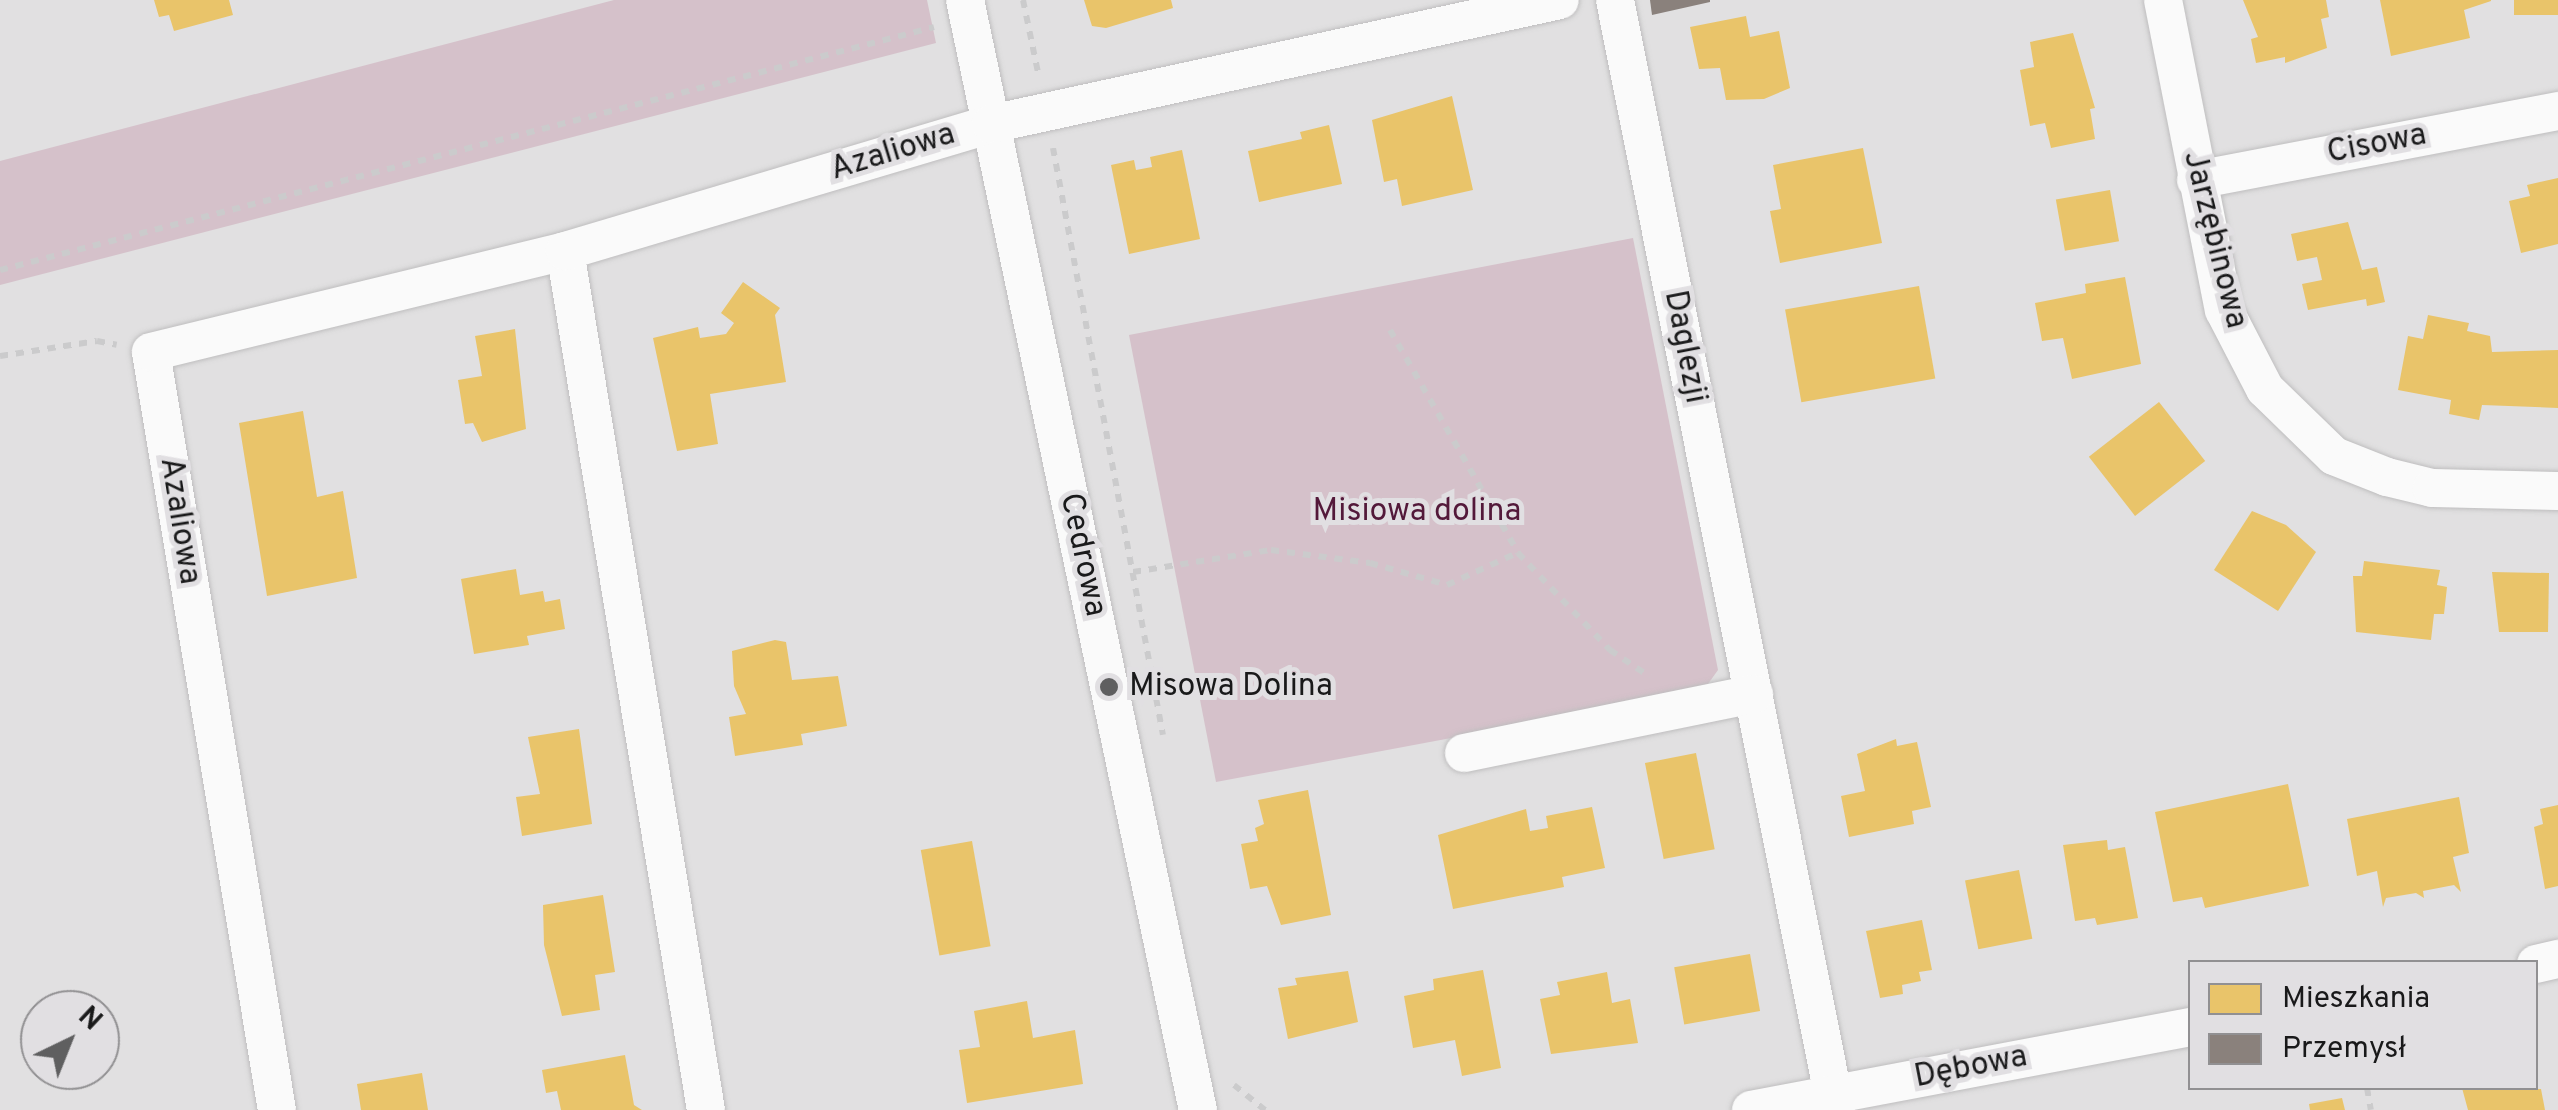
<!DOCTYPE html>
<html>
<head>
<meta charset="utf-8">
<style>
  body { margin:0 }
  #map { position:relative; width:2558px; height:1110px; overflow:hidden; background:#e1e0e1; font-family:Overpass,sans-serif }
  div>[style] { position:absolute }
  .green>* { inset:0; background:#d5c1ca }
  .homes>* { inset:0; background:#e9c46a; transform-origin:0 0 }
  .industry>* { inset:0; background:#8a817c }
  .path>* { height:6px; margin-top:-3px; transform-origin:0; background:repeating-linear-gradient(90deg,#cbcbcc 0 8px,transparent 0 16px) }
  .roads { filter:drop-shadow(0 0 2px #bfbebf) drop-shadow(0 0 2px #bfbebf) }
  .street>* { height:38px; margin:-19px; padding:0 19px; transform-origin:19px; border-radius:19px; background:#fafafa }
  .dots>* { width:28px; height:28px; translate:-50% -50%; box-sizing:border-box; border:5px solid #e1dfe2; border-radius:50% }
  span { translate:-50% -50%; white-space:nowrap; text-align:center; line-height:1.15; -webkit-text-stroke:10px #e1dfe2; paint-order:stroke }
  .street-label { font-size:32px; color:#19191a }
  .park-label { font-size:32px; color:#53193a }
  .poi-label { font-size:32px; color:#19191a }
  .left { translate:0 -50%; text-align:left }
  .legend { position:absolute; left:2188px; top:960px; width:350px; height:130px; box-sizing:border-box; background:#e1dfe2; border:2px solid #919092; margin:0; padding:12px 18px; list-style:none; font-size:30px; color:#19191a }
  .legend li { display:flex; align-items:center; gap:20px; height:50px }
  .legend b { width:50px; border:2px solid #919092 }
  .north { position:absolute; left:20px; top:990px; width:100px; height:100px; box-sizing:border-box; background:#e1dfe2; border:2px solid #919092; border-radius:50%; rotate:43deg; font-size:28px; font-weight:700; line-height:40px; text-align:center; color:#19191a }
  .north::after { content:''; display:block; margin:auto; width:35px; height:45px; background:#5f5f60; clip-path:polygon(50% 0,100% 100%,50% 72%,0 100%) }
</style>
</head>
<body>
<div id="map">
  <div class="green">
    <div style="clip-path:polygon(614px 0,927px 0,936px 43px,0 285px,0 161px)"></div>
    <div style="clip-path:polygon(1633px 238px,1718px 670px,1703px 691px,1216px 782px,1129px 335px)"></div>
  </div>
  <div class="homes">
    <div style="clip-path:polygon(154px 0,229px 0,233px 15px,174px 31px,169px 15px,159px 17px)"></div>
    <div style="clip-path:polygon(1084px 0,1171px 0,1173px 8px,1106px 28px,1092px 26px)"></div>
    <div style="clip-path:polygon(2243px 0,2326px 0,2329px 17px,2321px 19px,2327px 48px,2285px 63px,2285px 57px,2256px 63px,2251px 39px,2258px 37px)"></div>
    <div style="clip-path:polygon(2380px 0,2491px 0,2491px 1px,2464px 10px,2470px 38px,2391px 56px)"></div>
    <div style="left:2514px;top:0;width:44px;height:15px"></div>
    <div style="clip-path:polygon(1746px 16px,1750px 37px,1779px 31px,1790px 88px,1764px 99px,1726px 100px,1720px 68px,1699px 69px,1690px 27px)"></div>
    <div style="clip-path:polygon(2073px 33px,2095px 108px,2090px 109px,2095px 139px,2051px 148px,2045px 123px,2030px 126px,2020px 70px,2034px 67px,2030px 42px)"></div>
    <div style="clip-path:polygon(1452px 96px,1473px 190px,1402px 206px,1397px 179px,1384px 182px,1372px 120px)"></div>
    <div style="clip-path:polygon(1329px 125px,1342px 184px,1259px 202px,1248px 151px,1302px 139px,1300px 132px)"></div>
    <div style="clip-path:polygon(1863px 148px,1882px 243px,1780px 263px,1770px 211px,1781px 209px,1773px 165px)"></div>
    <div style="clip-path:polygon(1182px 150px,1200px 239px,1129px 254px,1111px 165px,1134px 160px,1136px 170px,1152px 167px,1150px 157px)"></div>
    <div style="clip-path:polygon(2558px 178px,2558px 244px,2521px 253px,2509px 201px,2530px 196px,2527px 185px)"></div>
    <div style="left:2110px;top:190px;width:52px;height:55px;rotate:80deg"></div>
    <div style="clip-path:polygon(2348px 222px,2362px 270px,2377px 267px,2385px 302px,2367px 306px,2366px 299px,2308px 310px,2302px 284px,2322px 280px,2317px 257px,2297px 261px,2291px 234px)"></div>
    <div style="clip-path:polygon(2125px 277px,2141px 364px,2072px 379px,2063px 338px,2042px 341px,2035px 303px,2086px 293px,2085px 284px)"></div>
    <div style="clip-path:polygon(743px 282px,780px 308px,775px 315px,786px 382px,710px 394px,718px 444px,677px 451px,653px 338px,698px 327px,700px 338px,726px 334px,734px 323px,721px 313px)"></div>
    <div style="left:1919px;top:286px;width:94px;height:136px;rotate:80deg"></div>
    <div style="clip-path:polygon(2428px 315px,2469px 323px,2467px 331px,2490px 336px,2492px 352px,2558px 350px,2558px 408px,2482px 405px,2479px 420px,2449px 414px,2451px 400px,2398px 390px,2408px 336px,2423px 339px)"></div>
    <div style="clip-path:polygon(515px 329px,526px 429px,482px 442px,473px 423px,465px 424px,458px 380px,482px 376px,475px 336px)"></div>
    <div style="left:2159px;top:402px;width:75px;height:89px;rotate:52deg"></div>
    <div style="clip-path:polygon(303px 411px,317px 497px,343px 491px,357px 578px,267px 596px,239px 423px)"></div>
    <div style="clip-path:polygon(2252px 511px,2286px 525px,2316px 552px,2278px 611px,2214px 570px)"></div>
    <div style="clip-path:polygon(2364px 561px,2440px 570px,2437px 585px,2447px 587px,2444px 614px,2434px 614px,2431px 640px,2356px 632px,2353px 576px,2362px 576px)"></div>
    <div style="clip-path:polygon(516px 569px,520px 595px,543px 591px,545px 602px,560px 599px,565px 629px,527px 636px,529px 645px,474px 654px,461px 579px)"></div>
    <div style="clip-path:polygon(2492px 572px,2549px 573px,2548px 632px,2499px 632px)"></div>
    <div style="clip-path:polygon(775px 640px,786px 642px,792px 680px,838px 676px,847px 726px,801px 734px,803px 745px,735px 756px,729px 717px,746px 714px,734px 686px,732px 651px)"></div>
    <div style="clip-path:polygon(579px 729px,592px 824px,522px 836px,516px 797px,540px 794px,528px 737px)"></div>
    <div style="clip-path:polygon(1896px 739px,1897px 746px,1917px 742px,1931px 807px,1912px 811px,1914px 824px,1849px 837px,1841px 796px,1865px 791px,1857px 754px)"></div>
    <div style="left:1696px;top:753px;width:98px;height:52px;rotate:79deg"></div>
    <div style="clip-path:polygon(2288px 784px,2309px 886px,2205px 908px,2202px 897px,2173px 902px,2155px 812px)"></div>
    <div style="clip-path:polygon(1308px 790px,1331px 915px,1281px 925px,1267px 886px,1250px 889px,1241px 844px,1258px 841px,1255px 828px,1264px 824px,1258px 800px)"></div>
    <div style="clip-path:polygon(2459px 797px,2469px 853px,2453px 857px,2461px 892px,2454px 885px,2423px 891px,2424px 898px,2416px 893px,2386px 898px,2383px 907px,2377px 871px,2357px 876px,2347px 819px)"></div>
    <div style="clip-path:polygon(2558px 805px,2558px 886px,2545px 889px,2534px 827px,2543px 824px,2540px 809px)"></div>
    <div style="clip-path:polygon(1592px 807px,1605px 868px,1562px 877px,1564px 887px,1453px 909px,1438px 835px,1526px 809px,1530px 831px,1548px 828px,1546px 816px)"></div>
    <div style="clip-path:polygon(2107px 840px,2108px 850px,2125px 847px,2138px 918px,2097px 925px,2095px 918px,2075px 921px,2063px 845px)"></div>
    <div style="left:972px;top:841px;width:107px;height:52px;rotate:80deg"></div>
    <div style="left:2019px;top:870px;width:70px;height:55px;rotate:79deg"></div>
    <div style="clip-path:polygon(603px 895px,615px 972px,595px 975px,600px 1010px,562px 1016px,544px 945px,543px 905px)"></div>
    <div style="clip-path:polygon(1922px 920px,1932px 970px,1919px 972px,1921px 981px,1902px 985px,1903px 994px,1880px 998px,1866px 931px)"></div>
    <div style="left:1750px;top:954px;width:58px;height:77px;rotate:80deg"></div>
    <div style="clip-path:polygon(1483px 970px,1501px 1068px,1462px 1076px,1455px 1040px,1413px 1048px,1404px 996px,1434px 990px,1433px 979px)"></div>
    <div style="clip-path:polygon(1348px 971px,1358px 1022px,1288px 1039px,1278px 988px,1297px 985px,1295px 978px)"></div>
    <div style="clip-path:polygon(1607px 972px,1612px 1003px,1630px 999px,1638px 1043px,1551px 1054px,1540px 999px,1560px 995px,1557px 982px)"></div>
    <div style="clip-path:polygon(1027px 1001px,1033px 1038px,1075px 1030px,1083px 1084px,967px 1103px,959px 1050px,980px 1047px,974px 1011px)"></div>
    <div style="clip-path:polygon(625px 1055px,634px 1105px,642px 1110px,561px 1110px,557px 1091px,546px 1093px,542px 1070px)"></div>
    <div style="clip-path:polygon(422px 1073px,428px 1110px,361px 1110px,357px 1084px)"></div>
    <div style="clip-path:polygon(2462px 1088px,2541px 1089px,2545px 1110px,2468px 1110px)"></div>
    <div style="clip-path:polygon(2342px 1098px,2345px 1110px,2310px 1110px,2309px 1104px)"></div>
  </div>
  <div class="industry">
    <div style="clip-path:polygon(1650px 0,1710px 0,1710px 2px,1652px 15px)"></div>
  </div>
  <div class="path">
    <div style="left:1023px;top:0;width:79px;rotate:78.3deg"></div>
    <div style="left:1053px;top:148px;width:597px;rotate:79.39deg"></div>
    <div style="left:0;top:270px;width:965px;rotate:-14.58deg"></div>
    <div style="left:1390px;top:330px;width:257px;rotate:60.1deg"></div>
    <div style="left:1518px;top:553px;width:134px;rotate:46.5deg"></div>
    <div style="left:1610px;top:650px;width:48px;rotate:34deg"></div>
    <div style="left:0;top:356px;width:98px;rotate:-8.8deg"></div>
    <div style="left:97px;top:341px;width:20px;rotate:11deg"></div>
    <div style="left:1133px;top:572px;width:140px;rotate:-9.1deg"></div>
    <div style="left:1271px;top:550px;width:100px;rotate:7.5deg"></div>
    <div style="left:1370px;top:563px;width:80px;rotate:15.9deg"></div>
    <div style="left:1447px;top:585px;width:77px;rotate:-24.6deg"></div>
    <div style="left:1234px;top:1085px;width:40px;rotate:39deg"></div>
    <div style="left:2367px;top:1088px;width:22px;rotate:80deg"></div>
  </div>
  <div class="roads">
    <div class="street">
      <div style="left:965px;top:0;width:1134px;rotate:78.15deg"></div>
      <div style="left:1615px;top:0;width:1132px;rotate:78.74deg"></div>
      <div style="left:2163px;top:0;width:316px;rotate:78.9deg"></div>
      <div style="left:2224px;top:310px;width:89px;rotate:62.6deg"></div>
      <div style="left:2265px;top:389px;width:96px;rotate:44.2deg"></div>
      <div style="left:2334px;top:456px;width:57px;rotate:21.6deg"></div>
      <div style="left:2387px;top:477px;width:46px;rotate:13.7deg"></div>
      <div style="left:2432px;top:488px;width:126px;rotate:1.4deg"></div>
      <div style="left:2196px;top:180px;width:369px;rotate:-10.8deg"></div>
      <div style="left:1464px;top:753px;width:296px;rotate:-11.5deg"></div>
      <div style="left:2536px;top:964px;width:23px;rotate:-13deg"></div>
      <div style="left:277px;top:1110px;width:768px;rotate:-99.44deg"></div>
      <div style="left:151px;top:352px;width:426px;rotate:-13.7deg"></div>
      <div style="left:706px;top:1110px;width:870px;rotate:-99.32deg"></div>
      <div style="left:565px;top:251px;width:445px;rotate:-16.6deg"></div>
      <div style="left:991px;top:124px;width:582px;rotate:-12.29deg"></div>
      <div style="left:1751px;top:1110px;width:447px;rotate:-10.7deg"></div>
    </div>
  </div>
  <div class="dots">
    <div style="left:1109px;top:687px;background:#5f5f60"></div>
  </div>
  <div class="street-label">
    <span style="left:2377px;top:145px;rotate:-11deg">Cisowa</span>
    <span style="left:893px;top:153px;rotate:-17deg">Azaliowa</span>
    <span style="left:2214px;top:240px;rotate:76deg">Jarzębinowa</span>
    <span style="left:1684px;top:347px;rotate:79deg">Daglezji</span>
    <span style="left:179px;top:521px;rotate:81deg">Azaliowa</span>
    <span style="left:1082px;top:555px;rotate:78deg">Cedrowa</span>
    <span style="left:1971px;top:1068px;rotate:-11deg">Dębowa</span>
  </div>
  <div class="park-label">
    <span style="left:1417px;top:512px">Misiowa dolina</span>
  </div>
  <div class="poi-label">
    <span class="left" style="left:1129px;top:687px">Misowa Dolina</span>
  </div>
  <ul class="legend">
  <li><b style="height:28px;background:#e9c46a"></b>Mieszkania</li>
  <li><b style="height:28px;background:#8a817c"></b>Przemysł</li>
  </ul>
  <div class="north">N</div>
</div>
</body>
</html>
